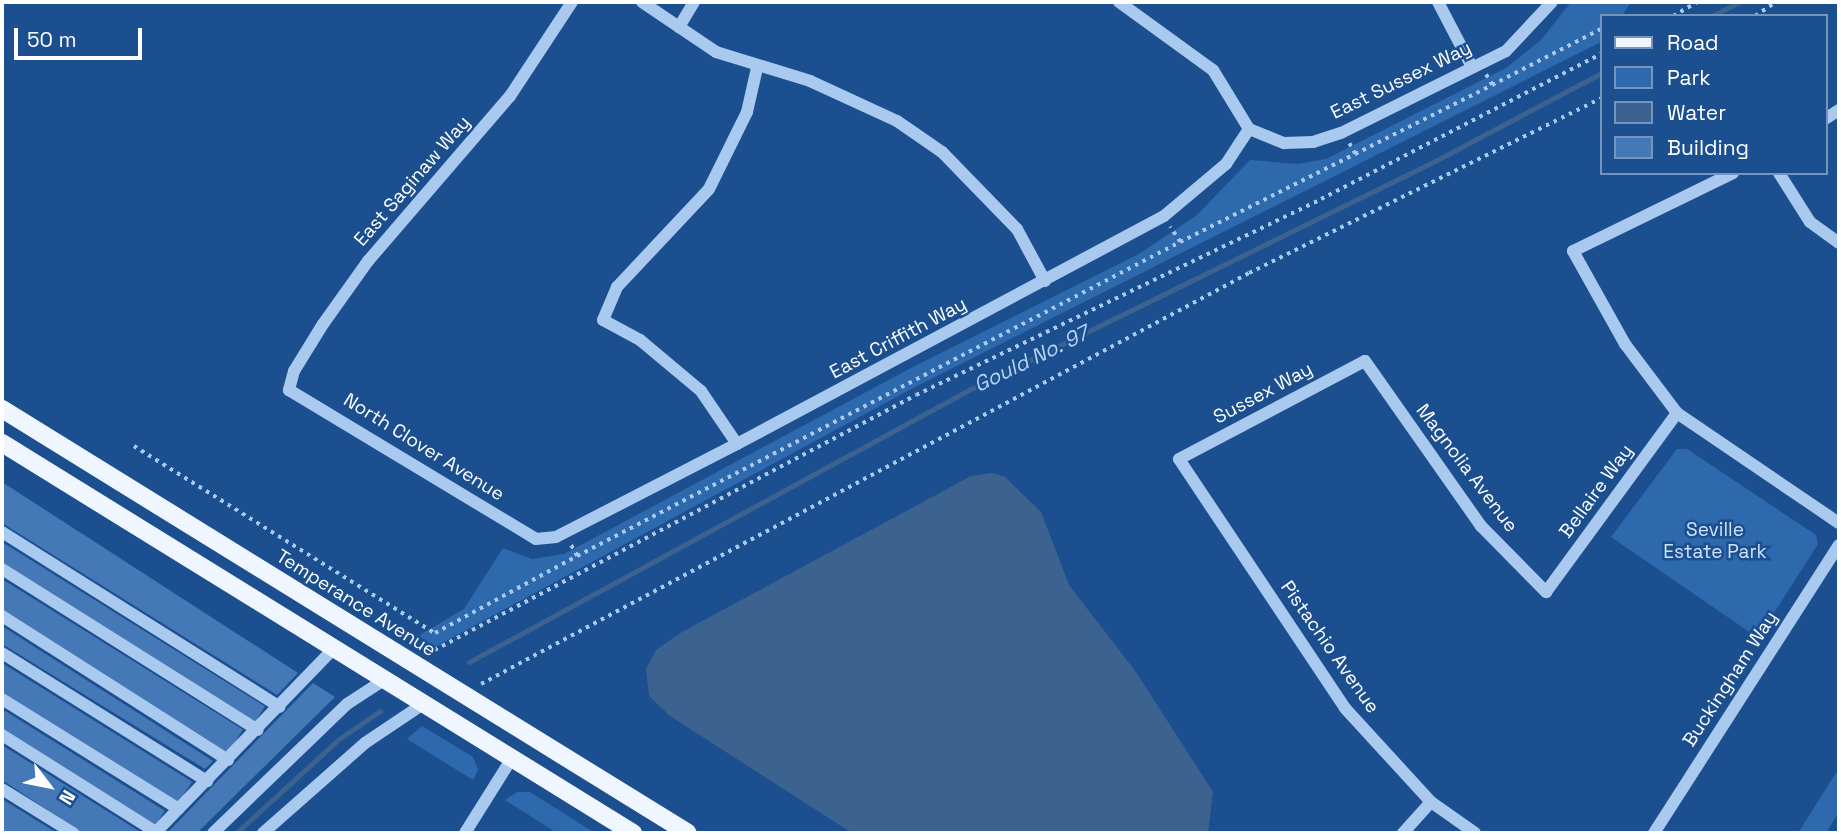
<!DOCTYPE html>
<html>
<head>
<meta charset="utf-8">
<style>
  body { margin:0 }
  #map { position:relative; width:1841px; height:835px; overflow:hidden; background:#1b4f8f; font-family:"Space Grotesk",sans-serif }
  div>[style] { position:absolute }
  .green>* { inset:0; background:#2e69ad }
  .water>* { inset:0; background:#3c6290 }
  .stream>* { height:5px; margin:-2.5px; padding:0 2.5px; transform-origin:2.5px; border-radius:2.5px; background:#3c6290 }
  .building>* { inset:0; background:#4478b7; transform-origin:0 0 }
  .path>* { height:3.5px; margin-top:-1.75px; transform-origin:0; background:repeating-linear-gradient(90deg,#a9c9ee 0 3.5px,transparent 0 8.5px) }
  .minor>* { height:12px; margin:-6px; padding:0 6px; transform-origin:6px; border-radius:6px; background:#a9c9ee }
  .major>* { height:18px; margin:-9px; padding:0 9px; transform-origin:9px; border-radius:9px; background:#f0f6ff }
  span { translate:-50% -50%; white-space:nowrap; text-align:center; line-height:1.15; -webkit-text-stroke:5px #1b4f8f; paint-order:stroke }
  .street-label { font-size:19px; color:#fff }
  .park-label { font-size:19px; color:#cfe3fa }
  .water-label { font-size:21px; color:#b5d3f5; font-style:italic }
  .frame { position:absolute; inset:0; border:4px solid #fff; pointer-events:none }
  .legend { position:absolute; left:1600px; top:14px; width:228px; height:161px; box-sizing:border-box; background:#1b4f8f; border:2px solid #7695bc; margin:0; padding:9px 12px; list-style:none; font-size:21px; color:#fff }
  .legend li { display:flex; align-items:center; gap:14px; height:35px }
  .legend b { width:35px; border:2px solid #7695bc }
  .north { position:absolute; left:14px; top:751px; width:70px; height:70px; -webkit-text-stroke:5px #1b4f8f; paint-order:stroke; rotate:122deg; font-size:19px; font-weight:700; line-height:28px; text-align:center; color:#fff }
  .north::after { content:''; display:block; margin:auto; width:24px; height:32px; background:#fff; clip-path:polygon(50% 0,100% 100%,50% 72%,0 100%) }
  .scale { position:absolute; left:14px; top:28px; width:128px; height:32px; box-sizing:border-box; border:4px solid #fff; border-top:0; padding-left:9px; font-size:21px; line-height:24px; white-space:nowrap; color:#fff; -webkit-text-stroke:5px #1b4f8f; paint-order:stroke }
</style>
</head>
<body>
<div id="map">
  <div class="green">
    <div style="clip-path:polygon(1571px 2px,1631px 2px,1622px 16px,1601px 16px,1601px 42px,913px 388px,435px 647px,418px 636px,464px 609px,503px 548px,532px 559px,564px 554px,911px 368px,1139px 254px,1197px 215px,1250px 160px,1298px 164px,1326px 159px,1506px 68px,1541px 40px)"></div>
    <div style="clip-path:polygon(1677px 449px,1687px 449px,1816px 535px,1818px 544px,1758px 638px,1611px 537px)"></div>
    <div style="clip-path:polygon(422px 726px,473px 757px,478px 770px,473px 780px,407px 739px)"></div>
    <div style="clip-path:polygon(1839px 768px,1839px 812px,1826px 833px,1798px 833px)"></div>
    <div style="clip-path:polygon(517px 792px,530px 792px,595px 833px,557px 833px,505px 800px)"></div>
  </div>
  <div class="water">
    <div style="clip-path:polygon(992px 473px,1005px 477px,1041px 512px,1069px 585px,1136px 672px,1213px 792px,1208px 833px,852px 833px,670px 716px,649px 696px,646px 669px,656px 650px,682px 632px,971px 476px)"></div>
  </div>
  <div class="stream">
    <div style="left:1712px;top:16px;width:30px;rotate:-27deg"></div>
    <div style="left:469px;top:662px;width:569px;rotate:-28.55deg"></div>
    <div style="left:969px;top:390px;width:521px;rotate:-26.17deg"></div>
    <div style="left:1437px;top:160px;width:186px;rotate:-27.9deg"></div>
    <div style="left:236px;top:833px;width:139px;rotate:-42.4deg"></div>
    <div style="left:339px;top:739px;width:50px;rotate:-34.3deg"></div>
  </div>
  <div class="building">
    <div style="clip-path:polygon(2px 482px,298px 673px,277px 695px,2px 523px)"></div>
    <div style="left:2px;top:542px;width:310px;height:18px;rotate:32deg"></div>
    <div style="left:2px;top:579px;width:284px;height:28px;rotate:32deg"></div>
    <div style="clip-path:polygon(2px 626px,213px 761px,205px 769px,2px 644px)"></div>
    <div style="left:2px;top:663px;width:224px;height:27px;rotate:32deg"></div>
    <div style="clip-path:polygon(313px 683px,335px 697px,197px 833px,167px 833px)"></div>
    <div style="left:2px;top:709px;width:192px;height:17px;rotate:32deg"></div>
    <div style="clip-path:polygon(2px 745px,142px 833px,82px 833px,2px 780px)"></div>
    <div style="clip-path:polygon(2px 799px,57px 833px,2px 833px)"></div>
  </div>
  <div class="path">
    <div style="left:1673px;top:16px;width:28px;rotate:-30deg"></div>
    <div style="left:1755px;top:16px;width:25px;rotate:-34deg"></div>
    <div style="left:1492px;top:85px;width:123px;rotate:-27.2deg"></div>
    <div style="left:1355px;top:154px;width:153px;rotate:-26.7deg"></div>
    <div style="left:1492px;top:85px;width:12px;rotate:-121deg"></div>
    <div style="left:1180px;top:242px;width:196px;rotate:-26.7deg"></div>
    <div style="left:1355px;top:154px;width:13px;rotate:-119deg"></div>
    <div style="left:134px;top:446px;width:354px;rotate:31.9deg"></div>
    <div style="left:435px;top:633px;width:162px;rotate:-28.5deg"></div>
    <div style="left:577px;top:556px;width:14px;rotate:-120deg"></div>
    <div style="left:577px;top:556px;width:680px;rotate:-27.51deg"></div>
    <div style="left:1180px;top:242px;width:18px;rotate:-124deg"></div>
    <div style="left:427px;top:654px;width:553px;rotate:-27.91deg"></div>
    <div style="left:916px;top:395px;width:450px;rotate:-25.8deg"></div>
    <div style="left:1321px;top:199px;width:315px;rotate:-27.4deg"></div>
    <div style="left:481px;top:684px;width:871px;rotate:-28.15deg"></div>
    <div style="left:1249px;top:273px;width:393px;rotate:-26.4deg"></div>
  </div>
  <div class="minor">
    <div style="left:572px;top:2px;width:113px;rotate:123.4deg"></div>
    <div style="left:510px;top:96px;width:218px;rotate:130.7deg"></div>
    <div style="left:368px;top:261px;width:77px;rotate:125.5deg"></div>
    <div style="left:323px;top:324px;width:55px;rotate:121.7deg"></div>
    <div style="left:294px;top:371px;width:20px;rotate:105deg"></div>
    <div style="left:289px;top:390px;width:288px;rotate:31.1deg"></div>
    <div style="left:536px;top:539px;width:20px;rotate:-6deg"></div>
    <div style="left:556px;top:537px;width:203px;rotate:-27.2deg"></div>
    <div style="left:737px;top:444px;width:484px;rotate:-28.1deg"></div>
    <div style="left:1164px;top:216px;width:81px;rotate:-40deg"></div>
    <div style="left:1226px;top:164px;width:42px;rotate:-56.7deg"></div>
    <div style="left:642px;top:2px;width:89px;rotate:34deg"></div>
    <div style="left:716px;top:52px;width:98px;rotate:17.1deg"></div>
    <div style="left:810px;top:81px;width:96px;rotate:24.7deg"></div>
    <div style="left:897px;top:121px;width:55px;rotate:34.6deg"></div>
    <div style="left:942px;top:152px;width:107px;rotate:45.8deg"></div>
    <div style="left:1017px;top:229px;width:59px;rotate:61.7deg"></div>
    <div style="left:1119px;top:2px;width:116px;rotate:35.9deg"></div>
    <div style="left:1213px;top:70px;width:69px;rotate:58.6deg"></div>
    <div style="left:1438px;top:2px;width:73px;rotate:62.4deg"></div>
    <div style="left:679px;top:27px;width:29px;rotate:-59deg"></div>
    <div style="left:1825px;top:119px;width:17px;rotate:-33deg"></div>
    <div style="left:1249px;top:129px;width:38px;rotate:22deg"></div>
    <div style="left:1284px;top:143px;width:29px;rotate:-2deg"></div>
    <div style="left:1313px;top:142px;width:29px;rotate:-18deg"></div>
    <div style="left:1341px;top:133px;width:184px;rotate:-26.4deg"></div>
    <div style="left:1506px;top:51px;width:67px;rotate:-46.8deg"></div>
    <div style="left:1733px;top:173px;width:178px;rotate:154deg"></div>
    <div style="left:1573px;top:251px;width:107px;rotate:60.8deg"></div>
    <div style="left:1625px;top:344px;width:86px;rotate:53deg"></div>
    <div style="left:1677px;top:413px;width:196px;rotate:34.2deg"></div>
    <div style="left:1779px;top:173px;width:58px;rotate:57.7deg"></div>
    <div style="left:1810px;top:222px;width:36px;rotate:36deg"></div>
    <div style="left:737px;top:444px;width:64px;rotate:-124.2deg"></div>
    <div style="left:701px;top:391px;width:80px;rotate:-140.1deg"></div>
    <div style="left:640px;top:340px;width:42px;rotate:-151.6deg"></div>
    <div style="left:603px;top:320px;width:36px;rotate:-67deg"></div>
    <div style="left:617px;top:287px;width:134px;rotate:-46.8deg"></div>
    <div style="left:709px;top:189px;width:86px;rotate:-63.7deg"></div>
    <div style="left:747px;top:112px;width:45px;rotate:-77.2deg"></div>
    <div style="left:2px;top:532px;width:328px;rotate:32.2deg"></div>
    <div style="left:2px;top:569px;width:302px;rotate:32.2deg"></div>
    <div style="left:2px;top:616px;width:268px;rotate:32.5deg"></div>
    <div style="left:2px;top:653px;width:242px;rotate:32deg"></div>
    <div style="left:2px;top:699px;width:208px;rotate:31.9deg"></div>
    <div style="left:2px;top:735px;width:182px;rotate:32.2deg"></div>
    <div style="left:2px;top:789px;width:84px;rotate:31.8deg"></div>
    <div style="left:155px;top:833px;width:256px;rotate:-45.9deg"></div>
    <div style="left:213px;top:833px;width:186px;rotate:-43.9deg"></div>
    <div style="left:347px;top:704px;width:44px;rotate:-33deg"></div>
    <div style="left:263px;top:833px;width:136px;rotate:-41.4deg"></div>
    <div style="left:365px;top:743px;width:70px;rotate:-33.9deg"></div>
    <div style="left:465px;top:833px;width:89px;rotate:-57.9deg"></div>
    <div style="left:1403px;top:833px;width:42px;rotate:-47.9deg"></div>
    <div style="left:1475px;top:833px;width:54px;rotate:-144.8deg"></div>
    <div style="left:1431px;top:802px;width:127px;rotate:-132.5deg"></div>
    <div style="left:1345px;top:708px;width:299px;rotate:-123.7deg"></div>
    <div style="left:1179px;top:459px;width:210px;rotate:-27.8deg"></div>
    <div style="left:1365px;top:361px;width:202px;rotate:54.9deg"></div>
    <div style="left:1481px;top:526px;width:93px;rotate:45.4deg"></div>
    <div style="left:1546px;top:592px;width:222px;rotate:-53.8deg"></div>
    <div style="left:1654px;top:833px;width:342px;rotate:-57.3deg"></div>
  </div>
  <div class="major">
    <div style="left:2px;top:409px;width:806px;rotate:31.72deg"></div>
    <div style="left:2px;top:443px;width:742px;rotate:31.72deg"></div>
  </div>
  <div class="street-label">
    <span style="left:1401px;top:80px;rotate:-26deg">East Sussex Way</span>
    <span style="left:412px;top:181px;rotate:-49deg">East Saginaw Way</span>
    <span style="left:898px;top:338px;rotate:-28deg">East Criffith Way</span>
    <span style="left:1263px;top:393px;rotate:-28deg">Sussex Way</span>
    <span style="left:424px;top:447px;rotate:32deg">North Clover Avenue</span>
    <span style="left:1467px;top:468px;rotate:53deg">Magnolia Avenue</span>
    <span style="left:1596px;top:491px;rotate:-54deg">Bellaire Way</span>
    <span style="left:356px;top:603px;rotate:32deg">Temperance Avenue</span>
    <span style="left:1330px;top:647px;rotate:55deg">Pistachio Avenue</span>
    <span style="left:1730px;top:679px;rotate:-57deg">Buckingham Way</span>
  </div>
  <div class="park-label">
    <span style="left:1715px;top:541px">Seville<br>Estate Park</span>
  </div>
  <div class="water-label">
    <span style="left:1031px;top:359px;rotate:-26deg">Gould No. 97</span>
  </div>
  <div class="frame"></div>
  <ul class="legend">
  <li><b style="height:9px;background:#f0f6ff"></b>Road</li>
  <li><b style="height:19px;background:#2e69ad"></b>Park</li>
  <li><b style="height:19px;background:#3c6290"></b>Water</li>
  <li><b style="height:19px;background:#4478b7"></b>Building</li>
  </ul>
  <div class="north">N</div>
  <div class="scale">50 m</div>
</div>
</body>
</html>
